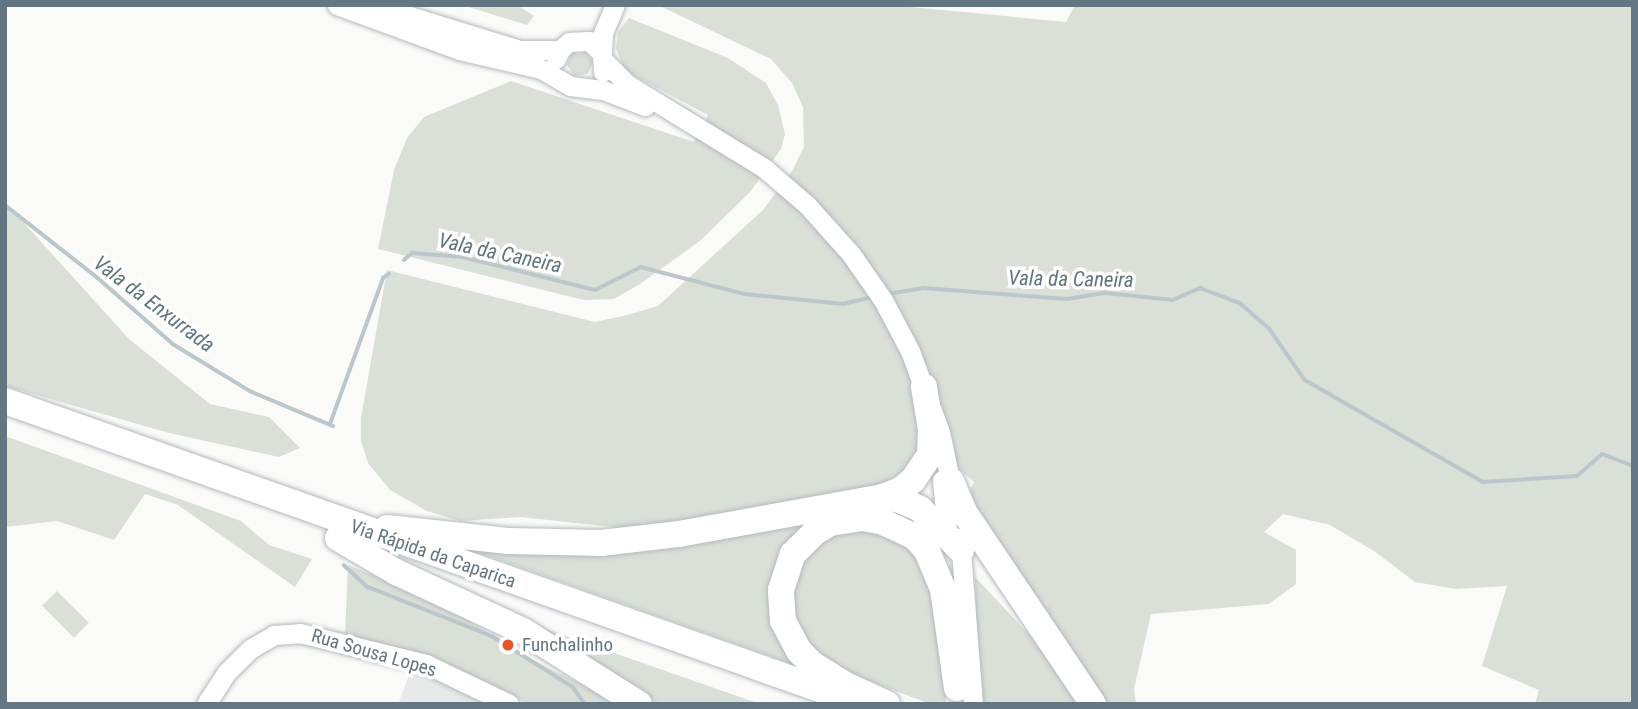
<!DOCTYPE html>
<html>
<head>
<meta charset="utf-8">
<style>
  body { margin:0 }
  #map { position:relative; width:1638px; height:709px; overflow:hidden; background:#fafaf8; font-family:"Roboto Condensed",sans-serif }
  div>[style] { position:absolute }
  .built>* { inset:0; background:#e8e9e9 }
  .green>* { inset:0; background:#dadfd7; transform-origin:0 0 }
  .stream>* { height:3.5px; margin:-1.75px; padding:0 1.75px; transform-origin:1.75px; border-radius:1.75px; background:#bbc7cb }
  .roads { filter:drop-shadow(0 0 2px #b3babf) drop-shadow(0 0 2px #b3babf) }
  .secondary>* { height:19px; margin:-9.5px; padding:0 9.5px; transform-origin:9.5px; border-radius:9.5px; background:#fff }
  .highway>* { height:26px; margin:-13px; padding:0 13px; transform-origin:13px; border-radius:13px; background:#fff }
  .dots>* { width:19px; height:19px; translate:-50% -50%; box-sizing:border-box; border:4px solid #fff; border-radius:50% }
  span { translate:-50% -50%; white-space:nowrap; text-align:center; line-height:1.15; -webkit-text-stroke:7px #fff; paint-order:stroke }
  .street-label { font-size:19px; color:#657683 }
  .poi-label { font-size:19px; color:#657683 }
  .left { translate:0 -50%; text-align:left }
  .water-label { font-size:21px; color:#60757c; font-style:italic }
  .frame { position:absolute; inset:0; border:7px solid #657683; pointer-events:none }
</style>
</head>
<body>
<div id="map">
  <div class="built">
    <div style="clip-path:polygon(411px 670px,431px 676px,490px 704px,398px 704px)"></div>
  </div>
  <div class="green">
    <div style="clip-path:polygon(462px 5px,517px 5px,534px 16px,527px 25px)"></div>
    <div style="clip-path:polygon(658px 5px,890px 5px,1066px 22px,1075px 5px,1633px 5px,1633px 704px,1535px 704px,1539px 690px,1482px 666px,1507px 586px,1456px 589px,1415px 582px,1374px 551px,1330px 525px,1283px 514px,1264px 532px,1296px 550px,1296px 584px,1269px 604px,1151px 614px,1134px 689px,1136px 704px,1104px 704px,968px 496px,974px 482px,957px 467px,953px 438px,921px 442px,918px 455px,901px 473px,875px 488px,649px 531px,521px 517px,460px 521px,427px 511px,390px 490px,368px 463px,361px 441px,361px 418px,387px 270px,595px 322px,627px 315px,658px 306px,763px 210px,792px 171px,804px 147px,803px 107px,792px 83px,771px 59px)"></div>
    <div style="clip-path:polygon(629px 18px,728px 58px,766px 83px,778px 105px,785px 134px,781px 149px,751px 191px,701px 240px,640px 284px,614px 299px,584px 300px,378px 249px,394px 170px,407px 138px,424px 117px,511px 81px,694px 142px,708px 115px,625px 71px,616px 49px,618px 32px)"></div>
    <div style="clip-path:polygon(585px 51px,593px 62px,588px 74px,574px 76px,567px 65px,572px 53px,579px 54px)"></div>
    <div style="clip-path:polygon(5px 202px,129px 339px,210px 404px,269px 417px,300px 448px,279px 457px,169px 433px,5px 386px)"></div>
    <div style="clip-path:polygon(5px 436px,241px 521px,269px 545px,312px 559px,295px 587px,178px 505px,145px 494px,114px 540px,57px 521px,5px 527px)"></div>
    <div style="clip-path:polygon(892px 508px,928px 528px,866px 511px,781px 561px,809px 670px,463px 547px)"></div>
    <div style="clip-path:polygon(846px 530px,871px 531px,911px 548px,925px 573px,937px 620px,946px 679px,946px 704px,930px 704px,851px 674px,812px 650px,795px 620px,789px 592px,798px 565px,820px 542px)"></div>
    <div style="clip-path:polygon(348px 565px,430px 598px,546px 667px,623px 704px,526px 704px,514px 695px,424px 657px,345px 635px)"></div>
    <div style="clip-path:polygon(975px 577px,1052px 659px,1087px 704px,983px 704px,977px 652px)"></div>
    <div style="left:57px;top:591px;width:45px;height:21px;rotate:45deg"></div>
    <div style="clip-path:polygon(514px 618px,760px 704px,654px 704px)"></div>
  </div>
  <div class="stream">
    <div style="left:5px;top:205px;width:118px;rotate:38.1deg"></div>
    <div style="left:98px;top:278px;width:100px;rotate:41.3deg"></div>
    <div style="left:173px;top:344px;width:90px;rotate:31.4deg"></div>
    <div style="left:250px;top:391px;width:90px;rotate:22.9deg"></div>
    <div style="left:404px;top:260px;width:11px;rotate:-41deg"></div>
    <div style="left:412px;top:253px;width:51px;rotate:4.5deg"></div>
    <div style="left:463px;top:257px;width:136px;rotate:14deg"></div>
    <div style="left:595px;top:290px;width:51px;rotate:-26.6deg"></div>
    <div style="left:641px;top:267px;width:107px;rotate:14.6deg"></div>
    <div style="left:745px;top:294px;width:99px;rotate:5.8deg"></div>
    <div style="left:843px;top:304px;width:31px;rotate:-13deg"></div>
    <div style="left:887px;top:294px;width:36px;rotate:-9deg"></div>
    <div style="left:923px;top:288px;width:144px;rotate:4.4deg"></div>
    <div style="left:1067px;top:299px;width:39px;rotate:-9deg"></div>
    <div style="left:1106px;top:293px;width:67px;rotate:6deg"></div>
    <div style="left:1173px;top:300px;width:30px;rotate:-24deg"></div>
    <div style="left:1200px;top:288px;width:43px;rotate:20.6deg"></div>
    <div style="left:1240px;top:303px;width:38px;rotate:41deg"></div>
    <div style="left:1269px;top:328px;width:63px;rotate:55.3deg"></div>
    <div style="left:1305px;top:380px;width:205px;rotate:29.8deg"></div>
    <div style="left:1483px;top:482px;width:94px;rotate:-3.7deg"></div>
    <div style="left:1577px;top:476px;width:33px;rotate:-41deg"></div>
    <div style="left:1602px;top:454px;width:33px;rotate:21deg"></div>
    <div style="left:330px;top:424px;width:155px;rotate:-70deg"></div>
    <div style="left:383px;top:278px;width:7px;rotate:-34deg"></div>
    <div style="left:344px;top:565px;width:33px;rotate:43deg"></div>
    <div style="left:368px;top:587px;width:133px;rotate:21.6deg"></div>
    <div style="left:492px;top:636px;width:96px;rotate:32.2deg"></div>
    <div style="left:573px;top:687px;width:21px;rotate:55deg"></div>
  </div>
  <div class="roads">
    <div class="secondary">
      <div style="left:337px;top:5px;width:130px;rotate:20.2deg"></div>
      <div style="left:459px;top:50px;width:84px;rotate:13deg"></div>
      <div style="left:541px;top:69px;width:34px;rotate:30deg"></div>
      <div style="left:570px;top:86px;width:33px;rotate:7deg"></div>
      <div style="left:603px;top:90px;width:45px;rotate:20.9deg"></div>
      <div style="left:374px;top:5px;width:153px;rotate:17.1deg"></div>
      <div style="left:520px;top:50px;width:40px"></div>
      <div style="left:602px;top:53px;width:20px;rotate:-87deg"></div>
      <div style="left:603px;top:33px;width:30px;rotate:-67deg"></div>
      <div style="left:556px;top:59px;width:10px;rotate:-66deg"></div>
      <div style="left:560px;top:50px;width:12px;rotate:-42deg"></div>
      <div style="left:569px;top:42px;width:20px;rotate:-3deg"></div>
      <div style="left:589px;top:41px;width:18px;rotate:43deg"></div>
      <div style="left:602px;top:53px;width:19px;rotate:87deg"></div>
      <div style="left:604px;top:61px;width:33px;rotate:45deg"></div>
      <div style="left:627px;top:84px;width:161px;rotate:31.5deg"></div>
      <div style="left:764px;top:168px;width:57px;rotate:40.7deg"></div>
      <div style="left:807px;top:205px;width:66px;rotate:48.1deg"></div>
      <div style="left:851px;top:254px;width:56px;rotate:55.2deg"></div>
      <div style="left:883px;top:300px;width:58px;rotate:62.1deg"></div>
      <div style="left:910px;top:351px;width:86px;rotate:69.7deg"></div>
      <div style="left:940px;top:432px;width:63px;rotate:78.2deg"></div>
      <div style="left:942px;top:480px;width:61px;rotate:84.4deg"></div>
      <div style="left:960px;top:538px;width:167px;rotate:85.5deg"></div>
      <div style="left:206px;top:704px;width:37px;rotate:-57deg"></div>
      <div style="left:226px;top:673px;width:34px;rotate:-45deg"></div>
      <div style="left:250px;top:649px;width:28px;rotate:-30deg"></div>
      <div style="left:274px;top:635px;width:26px;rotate:-4deg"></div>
      <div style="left:300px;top:633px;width:130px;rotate:13.8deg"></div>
      <div style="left:426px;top:664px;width:92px;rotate:25.7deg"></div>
    </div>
    <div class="highway">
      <div style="left:5px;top:401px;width:909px;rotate:19.47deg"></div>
      <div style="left:951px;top:481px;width:34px;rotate:67deg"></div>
      <div style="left:964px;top:512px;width:231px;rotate:56.1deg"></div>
      <div style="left:882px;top:497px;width:18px;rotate:9deg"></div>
      <div style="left:900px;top:500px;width:22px;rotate:24deg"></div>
      <div style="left:920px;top:509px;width:58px;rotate:45deg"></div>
      <div style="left:387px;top:528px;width:123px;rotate:6.1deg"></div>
      <div style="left:509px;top:541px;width:92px;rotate:1.2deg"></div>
      <div style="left:601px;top:543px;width:79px;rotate:-6.6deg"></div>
      <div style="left:679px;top:534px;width:206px;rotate:-10.3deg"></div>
      <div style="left:882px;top:497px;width:20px;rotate:-20deg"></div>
      <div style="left:901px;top:490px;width:16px;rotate:-40deg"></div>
      <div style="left:913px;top:480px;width:30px;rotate:-56deg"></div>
      <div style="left:930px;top:455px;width:26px;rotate:-88deg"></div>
      <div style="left:931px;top:429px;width:43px;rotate:-99.5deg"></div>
      <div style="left:338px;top:538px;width:67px;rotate:30.4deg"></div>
      <div style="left:396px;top:572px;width:140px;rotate:24.9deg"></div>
      <div style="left:523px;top:631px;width:137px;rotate:32.2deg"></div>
      <div style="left:887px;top:704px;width:47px;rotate:-155.1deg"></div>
      <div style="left:844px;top:684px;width:39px;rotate:-148deg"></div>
      <div style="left:811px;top:663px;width:17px;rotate:-135deg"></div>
      <div style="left:799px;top:651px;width:34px;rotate:-118deg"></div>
      <div style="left:783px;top:621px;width:31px;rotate:-94deg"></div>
      <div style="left:781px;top:590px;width:38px;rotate:-72deg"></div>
      <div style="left:793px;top:554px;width:31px;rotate:-45deg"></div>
      <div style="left:815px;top:532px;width:17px;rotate:-31deg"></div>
      <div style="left:830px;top:523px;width:33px;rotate:-9deg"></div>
      <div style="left:863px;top:518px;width:20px;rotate:11deg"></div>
      <div style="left:883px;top:522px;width:35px;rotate:25deg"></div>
      <div style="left:915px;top:537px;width:18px;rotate:49deg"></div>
      <div style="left:927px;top:551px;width:41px;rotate:67.2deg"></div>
      <div style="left:943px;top:589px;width:100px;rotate:82deg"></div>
    </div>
  </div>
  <div class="dots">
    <div style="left:508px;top:645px;background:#e4572e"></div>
  </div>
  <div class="street-label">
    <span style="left:433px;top:554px;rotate:19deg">Via Rápida da Caparica</span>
    <span style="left:374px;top:653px;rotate:16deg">Rua Sousa Lopes</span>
  </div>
  <div class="poi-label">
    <span class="left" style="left:522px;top:645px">Funchalinho</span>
  </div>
  <div class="water-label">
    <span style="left:500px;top:253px;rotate:12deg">Vala da Caneira</span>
    <span style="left:1071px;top:279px;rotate:1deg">Vala da Caneira</span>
    <span style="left:154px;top:304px;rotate:37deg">Vala da Enxurrada</span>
  </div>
  <div class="frame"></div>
</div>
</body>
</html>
